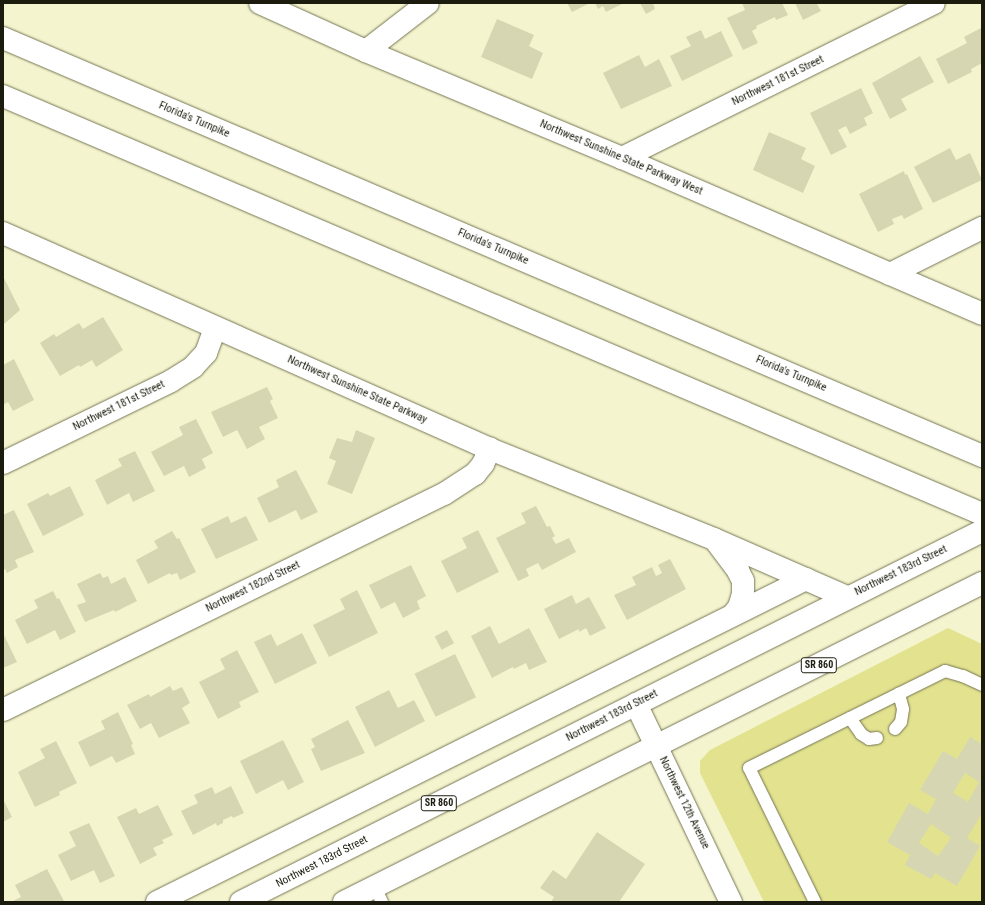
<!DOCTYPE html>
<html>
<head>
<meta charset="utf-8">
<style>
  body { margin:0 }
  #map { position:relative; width:985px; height:905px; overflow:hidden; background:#f4f5cf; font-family:"Roboto Condensed",sans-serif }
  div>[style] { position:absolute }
  .green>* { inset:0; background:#e2e28f }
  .building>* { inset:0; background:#d6d7b2; transform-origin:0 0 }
  .roads { filter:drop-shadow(0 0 1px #757553) drop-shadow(0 0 1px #757553) }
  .service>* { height:12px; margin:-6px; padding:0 6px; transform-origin:6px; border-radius:6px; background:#fff }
  .minor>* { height:22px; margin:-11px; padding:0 11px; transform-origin:11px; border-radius:11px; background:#fff }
  .tertiary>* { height:22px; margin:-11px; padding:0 11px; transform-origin:11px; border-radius:11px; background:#fff }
  .primary>* { height:22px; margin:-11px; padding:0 11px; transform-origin:11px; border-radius:11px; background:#fff }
  .motorway>* { height:22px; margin:-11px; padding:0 11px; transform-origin:11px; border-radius:11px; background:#fff }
  span { translate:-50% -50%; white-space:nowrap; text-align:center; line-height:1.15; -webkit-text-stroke:3px #fff; paint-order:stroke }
  .shield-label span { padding:1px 3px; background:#fff; border:1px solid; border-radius:3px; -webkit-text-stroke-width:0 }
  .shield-label { font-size:10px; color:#1c1c0e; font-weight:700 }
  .street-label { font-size:11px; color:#1c1c0e }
  .frame { position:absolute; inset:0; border:4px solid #1c1c0e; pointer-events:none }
</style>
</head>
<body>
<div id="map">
  <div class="green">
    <div style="clip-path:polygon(948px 628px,982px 644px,982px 902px,764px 902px,700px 773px,700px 761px,710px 750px)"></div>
  </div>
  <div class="building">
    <div style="clip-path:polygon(567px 3px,590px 3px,572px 12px)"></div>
    <div style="clip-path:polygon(595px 3px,624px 3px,606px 12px,603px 6px,598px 9px)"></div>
    <div style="clip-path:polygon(640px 3px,653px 3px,655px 9px,646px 14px)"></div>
    <div style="clip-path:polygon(742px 3px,782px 3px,788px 15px,776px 20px,775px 17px,756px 26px,757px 28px,752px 31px,758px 43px,743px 50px,727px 18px,745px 10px)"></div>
    <div style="clip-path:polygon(795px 3px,819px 3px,817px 4px,821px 11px,803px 20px)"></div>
    <div style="clip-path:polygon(497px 19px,534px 35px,529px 46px,543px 53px,532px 79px,481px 57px)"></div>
    <div style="clip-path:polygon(981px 28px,982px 63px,971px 69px,972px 72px,948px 84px,936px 59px,967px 43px,964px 37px)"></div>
    <div style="clip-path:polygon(701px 30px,705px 39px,721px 31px,733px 56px,682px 81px,670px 56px,691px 46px,686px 37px)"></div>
    <div style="clip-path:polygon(639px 55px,645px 67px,659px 59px,672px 86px,621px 109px,603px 73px)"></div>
    <div style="clip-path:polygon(920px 56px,934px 82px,901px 99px,907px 110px,890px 119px,872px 83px)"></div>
    <div style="clip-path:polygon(861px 88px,873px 113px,864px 118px,867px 125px,850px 134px,846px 126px,838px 130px,847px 147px,831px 155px,810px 113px)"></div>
    <div style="clip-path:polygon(769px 132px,806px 148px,801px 159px,815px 166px,803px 193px,753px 170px)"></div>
    <div style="clip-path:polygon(950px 148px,956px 160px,970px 153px,982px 180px,933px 203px,914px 167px)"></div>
    <div style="clip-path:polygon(904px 171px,905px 175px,907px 174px,923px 209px,904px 219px,902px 215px,892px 219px,894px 224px,878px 232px,859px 194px)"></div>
    <div style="clip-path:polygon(3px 276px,20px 310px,3px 325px)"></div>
    <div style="clip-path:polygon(103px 317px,123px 350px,96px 367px,92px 360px,80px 367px,79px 365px,60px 376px,40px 343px,54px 334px,56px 337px,79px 323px,83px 329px)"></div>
    <div style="clip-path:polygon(14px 359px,34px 400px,13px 411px,8px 402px,3px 405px,3px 365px)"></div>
    <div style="clip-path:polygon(267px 387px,273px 399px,270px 401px,278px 418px,259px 427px,265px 439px,247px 449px,237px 430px,223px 437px,211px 412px)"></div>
    <div style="clip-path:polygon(196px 419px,213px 453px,202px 459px,206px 468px,189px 477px,184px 466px,164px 476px,151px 452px,183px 435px,179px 427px)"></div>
    <div style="clip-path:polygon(356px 430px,375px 438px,352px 494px,327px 484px,336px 461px,329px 458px,337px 438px,352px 442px)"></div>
    <div style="clip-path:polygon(135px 451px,155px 491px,133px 502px,129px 493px,107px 505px,95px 480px,122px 466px,118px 459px)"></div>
    <div style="clip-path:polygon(296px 470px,318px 512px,301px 520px,296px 510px,269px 523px,257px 498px,279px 487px,276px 480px)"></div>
    <div style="clip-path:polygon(70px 486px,84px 515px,43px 536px,27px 504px,48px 493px,50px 496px)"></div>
    <div style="clip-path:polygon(536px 506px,547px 527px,550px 526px,555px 536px,552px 538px,556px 544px,569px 538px,576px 552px,542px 570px,538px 563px,526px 569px,529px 576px,518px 581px,496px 538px,526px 523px,521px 513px)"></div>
    <div style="clip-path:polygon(14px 510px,34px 552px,15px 560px,18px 567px,7px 573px,5px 569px,3px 569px,3px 515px)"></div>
    <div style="clip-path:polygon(228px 516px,231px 523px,246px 516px,258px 540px,216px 559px,201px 529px)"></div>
    <div style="clip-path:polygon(478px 530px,499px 572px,457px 593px,441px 561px,467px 548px,462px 538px)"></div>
    <div style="clip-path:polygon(172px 531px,177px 539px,179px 538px,196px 572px,180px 580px,177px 573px,171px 575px,170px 573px,148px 584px,136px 560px,158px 548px,154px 541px)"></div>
    <div style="clip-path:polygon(670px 559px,686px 589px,627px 620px,614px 595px,636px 585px,632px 577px,652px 567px,656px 576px,662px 573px,658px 565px)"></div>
    <div style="clip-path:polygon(411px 565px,426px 596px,417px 601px,420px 609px,403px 618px,395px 602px,381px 609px,369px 585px)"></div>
    <div style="clip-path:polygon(100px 573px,103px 578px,108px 576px,111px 584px,125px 577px,137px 601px,115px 612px,114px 610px,85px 622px,77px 605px,86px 602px,77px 584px)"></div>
    <div style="clip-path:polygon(357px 590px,378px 633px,329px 657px,313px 625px,345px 609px,340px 599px)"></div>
    <div style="clip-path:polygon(53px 591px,57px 599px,59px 598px,76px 632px,60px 640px,55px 630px,27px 644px,15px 620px,38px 608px,34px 600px)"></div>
    <div style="clip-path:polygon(572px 595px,576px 604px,589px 597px,606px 628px,590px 636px,586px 628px,579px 632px,579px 629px,559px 639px,544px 609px)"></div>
    <div style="clip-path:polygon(490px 626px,499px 644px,529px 628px,547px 662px,529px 670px,526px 663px,514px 669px,513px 667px,492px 678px,471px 636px)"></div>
    <div style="left:447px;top:630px;width:15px;height:14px;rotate:62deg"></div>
    <div style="clip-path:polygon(3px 633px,17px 662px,3px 668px)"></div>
    <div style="clip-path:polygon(302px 633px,317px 663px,275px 684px,254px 642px,271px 634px,277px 646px)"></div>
    <div style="clip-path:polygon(237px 650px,259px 692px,239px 702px,241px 707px,218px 719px,199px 682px,225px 669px,220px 659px)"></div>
    <div style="left:455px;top:654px;width:48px;height:45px;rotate:64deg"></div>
    <div style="clip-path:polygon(170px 686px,173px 691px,182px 687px,190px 703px,182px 708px,190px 723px,159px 738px,151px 723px,140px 729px,127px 705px,149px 694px,150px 697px)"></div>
    <div style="clip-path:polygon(389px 690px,398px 708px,414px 700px,425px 721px,375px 747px,355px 707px)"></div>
    <div style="clip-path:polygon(118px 712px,133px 744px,131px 745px,135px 754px,116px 763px,112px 756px,90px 767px,78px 742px,105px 729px,101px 721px)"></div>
    <div style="clip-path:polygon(348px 720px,365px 753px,321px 771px,311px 749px,315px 747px,311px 739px)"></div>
    <div style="clip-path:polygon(evenodd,970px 737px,982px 744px,982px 813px,967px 838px,980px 846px,957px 886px,935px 873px,931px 879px,905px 865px,910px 855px,887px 842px,909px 803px,928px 814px,936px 799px,920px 790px,943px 751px,957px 759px,970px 737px,965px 773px,979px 782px,968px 802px,953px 793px,965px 773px,970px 737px,931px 824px,951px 838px,938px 856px,919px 843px,931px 824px)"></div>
    <div style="clip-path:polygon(283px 740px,304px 782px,288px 790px,283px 780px,256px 794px,240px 761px)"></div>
    <div style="clip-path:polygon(56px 741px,77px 783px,59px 792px,60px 795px,35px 807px,18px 772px,45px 758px,40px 749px)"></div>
    <div style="clip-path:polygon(231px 786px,244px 813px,233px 818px,232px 816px,223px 820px,223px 823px,217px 826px,216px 823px,193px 835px,181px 811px,198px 803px,194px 795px,212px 787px,215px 794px)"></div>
    <div style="clip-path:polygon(3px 799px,12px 817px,3px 822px)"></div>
    <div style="clip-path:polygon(158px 805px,173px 835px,162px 840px,164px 843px,153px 848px,157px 855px,140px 864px,117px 817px,136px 808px,139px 814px)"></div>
    <div style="clip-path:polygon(89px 823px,115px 876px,100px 883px,94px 870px,71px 881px,58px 855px,76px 846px,69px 832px)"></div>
    <div style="clip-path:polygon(597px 832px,645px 864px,619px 902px,551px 902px,554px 897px,540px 888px,553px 870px,566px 879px)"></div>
    <div style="clip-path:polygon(47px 869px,64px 901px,11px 902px,21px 897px,15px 885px)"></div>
  </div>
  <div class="roads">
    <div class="service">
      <div style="left:850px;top:718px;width:19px;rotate:55deg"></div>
      <div style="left:861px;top:734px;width:9px;rotate:32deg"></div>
      <div style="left:869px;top:739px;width:8px;rotate:-7deg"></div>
      <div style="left:895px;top:729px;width:9px;rotate:-49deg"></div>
      <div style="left:901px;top:722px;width:13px;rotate:-81deg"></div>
      <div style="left:903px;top:709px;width:16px;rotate:-105deg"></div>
      <div style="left:375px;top:887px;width:17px;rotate:65deg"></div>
      <div style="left:815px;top:902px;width:149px;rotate:-116.2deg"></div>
      <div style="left:749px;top:768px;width:219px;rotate:-26.3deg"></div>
      <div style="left:945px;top:671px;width:19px;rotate:16deg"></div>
      <div style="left:963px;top:676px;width:21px;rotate:25deg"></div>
    </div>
    <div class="minor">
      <div style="left:260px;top:3px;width:116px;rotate:24.4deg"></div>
      <div style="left:366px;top:51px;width:277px;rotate:22.7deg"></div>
      <div style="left:622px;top:158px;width:392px;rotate:23.4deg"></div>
      <div style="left:366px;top:51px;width:78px;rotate:-37.7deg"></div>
      <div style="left:622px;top:158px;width:348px;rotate:-26.4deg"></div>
      <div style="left:3px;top:233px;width:533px;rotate:23.92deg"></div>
      <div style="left:490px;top:449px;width:241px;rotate:21.9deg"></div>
      <div style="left:714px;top:539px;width:145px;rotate:23.6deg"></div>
      <div style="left:890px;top:274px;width:103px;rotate:-26.6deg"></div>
      <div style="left:3px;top:463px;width:187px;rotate:-26deg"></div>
      <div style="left:171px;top:381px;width:26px;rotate:-32deg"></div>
      <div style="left:193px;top:367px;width:19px;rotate:-47deg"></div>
      <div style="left:206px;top:353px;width:27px;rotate:-70deg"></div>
      <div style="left:715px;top:540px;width:39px;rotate:53deg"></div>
      <div style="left:738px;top:571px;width:11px;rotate:63deg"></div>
      <div style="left:743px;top:581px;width:13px;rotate:90deg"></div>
      <div style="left:743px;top:594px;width:14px;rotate:107deg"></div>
      <div style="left:739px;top:607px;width:10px;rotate:127deg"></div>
      <div style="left:3px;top:710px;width:491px;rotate:-26.1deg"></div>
      <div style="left:444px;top:494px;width:37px;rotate:-33deg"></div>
      <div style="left:475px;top:474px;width:13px;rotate:-51deg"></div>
      <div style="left:483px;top:464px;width:17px;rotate:-65deg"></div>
      <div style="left:157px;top:902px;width:725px;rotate:-26.46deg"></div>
    </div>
    <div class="tertiary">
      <div style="left:636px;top:704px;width:220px;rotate:64.4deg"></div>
    </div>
    <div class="primary">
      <div style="left:241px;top:902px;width:829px;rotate:-26.6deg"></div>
      <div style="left:344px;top:902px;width:713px;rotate:-26.57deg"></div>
    </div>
    <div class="motorway">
      <div style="left:3px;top:38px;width:1065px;rotate:23.12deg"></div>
      <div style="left:3px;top:96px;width:1065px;rotate:23.12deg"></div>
    </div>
  </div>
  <div class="shield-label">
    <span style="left:819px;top:665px">SR 860</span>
    <span style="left:439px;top:803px">SR 860</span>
  </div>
  <div class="street-label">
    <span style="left:778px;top:81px;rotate:-26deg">Northwest 181st Street</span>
    <span style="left:194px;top:120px;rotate:23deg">Florida's Turnpike</span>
    <span style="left:621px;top:158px;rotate:23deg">Northwest Sunshine State Parkway West</span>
    <span style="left:493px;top:247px;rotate:23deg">Florida's Turnpike</span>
    <span style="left:791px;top:374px;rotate:23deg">Florida's Turnpike</span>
    <span style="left:357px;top:390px;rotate:24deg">Northwest Sunshine State Parkway</span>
    <span style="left:119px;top:406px;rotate:-26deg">Northwest 181st Street</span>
    <span style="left:901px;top:571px;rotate:-26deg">Northwest 183rd Street</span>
    <span style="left:253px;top:587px;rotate:-26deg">Northwest 182nd Street</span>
    <span style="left:612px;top:716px;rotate:-27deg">Northwest 183rd Street</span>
    <span style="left:684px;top:803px;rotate:64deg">Northwest 12th Avenue</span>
    <span style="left:322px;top:862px;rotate:-27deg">Northwest 183rd Street</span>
  </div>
  <div class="frame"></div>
</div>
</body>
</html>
